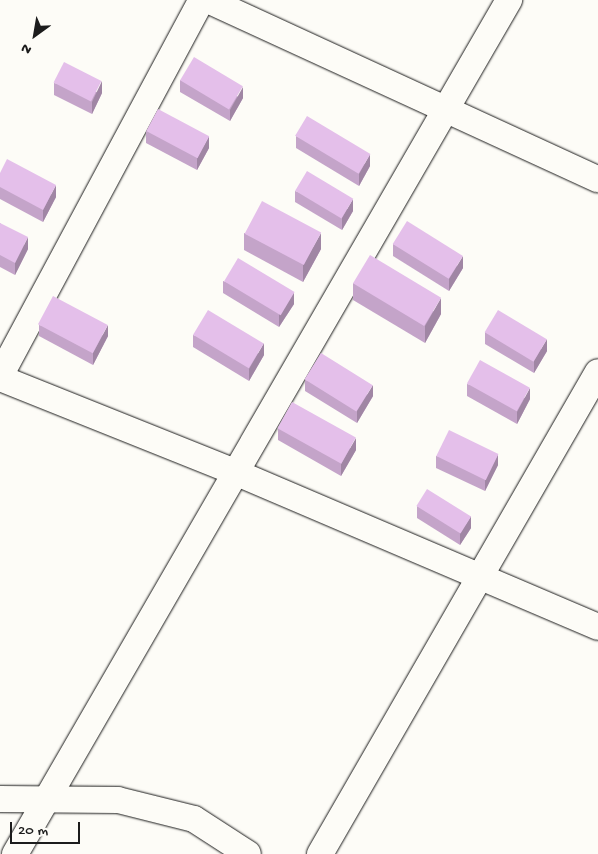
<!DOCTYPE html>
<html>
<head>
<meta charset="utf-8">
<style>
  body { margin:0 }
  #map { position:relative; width:598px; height:854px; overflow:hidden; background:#fdfcf7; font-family:"Gochi Hand",sans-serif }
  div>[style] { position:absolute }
  .roads { filter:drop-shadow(0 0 1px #1c1c1c) drop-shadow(0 0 1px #1c1c1c) }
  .minor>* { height:26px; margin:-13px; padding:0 13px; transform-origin:13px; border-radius:13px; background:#fdfcf7 }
  .wall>* { inset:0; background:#c4a4c9 }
  .shaded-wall>* { inset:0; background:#a086a4 }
  .building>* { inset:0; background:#e4bfea; transform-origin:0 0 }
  span { translate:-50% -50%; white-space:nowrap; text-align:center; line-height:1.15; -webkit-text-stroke:5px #fdfcf7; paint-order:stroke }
  .north { position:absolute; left:10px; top:10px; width:50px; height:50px; -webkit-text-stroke:4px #fdfcf7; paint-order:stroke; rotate:212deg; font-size:14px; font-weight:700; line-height:20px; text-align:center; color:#1c1c1c }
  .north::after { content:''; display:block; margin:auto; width:18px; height:22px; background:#1c1c1c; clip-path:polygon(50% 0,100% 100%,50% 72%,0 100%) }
  .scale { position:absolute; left:10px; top:822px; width:70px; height:22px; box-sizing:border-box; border:2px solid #1c1c1c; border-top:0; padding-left:6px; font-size:15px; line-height:18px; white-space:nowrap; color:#1c1c1c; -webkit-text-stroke:4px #fdfcf7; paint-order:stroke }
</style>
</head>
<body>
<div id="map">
  <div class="roads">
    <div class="minor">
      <div style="left:208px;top:0;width:429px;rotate:24.7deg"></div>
      <div style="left:0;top:376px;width:427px;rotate:-61.8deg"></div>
      <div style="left:0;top:378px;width:255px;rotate:21.8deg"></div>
      <div style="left:237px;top:473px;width:392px;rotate:23.1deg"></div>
      <div style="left:0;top:799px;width:118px;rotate:0.5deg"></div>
      <div style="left:118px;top:800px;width:78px;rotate:14deg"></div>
      <div style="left:194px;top:819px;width:64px;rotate:32.9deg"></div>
      <div style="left:15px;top:854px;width:987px;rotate:-59.95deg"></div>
      <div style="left:320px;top:854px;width:556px;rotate:-60.03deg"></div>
    </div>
  </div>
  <div class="wall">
    <div style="clip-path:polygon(180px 80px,243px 98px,230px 121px,180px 92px)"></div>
    <div style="clip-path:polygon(54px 83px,102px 93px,92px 114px,54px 95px)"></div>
    <div style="clip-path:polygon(146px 131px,209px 148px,197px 170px,146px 143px)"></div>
    <div style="clip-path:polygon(296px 136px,370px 166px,359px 186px,296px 148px)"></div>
    <div style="clip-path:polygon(0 173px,56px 197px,43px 222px,0 199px)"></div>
    <div style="clip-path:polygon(295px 191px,353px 211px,342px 230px,295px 202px)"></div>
    <div style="clip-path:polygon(0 223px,28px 249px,15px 275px,0 267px)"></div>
    <div style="clip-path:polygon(244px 233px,321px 249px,303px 282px,244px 250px)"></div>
    <div style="clip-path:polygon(393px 244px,463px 268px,449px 291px,393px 256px)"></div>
    <div style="clip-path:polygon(223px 281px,294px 304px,279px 327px,223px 293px)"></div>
    <div style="clip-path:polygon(353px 283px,441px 314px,425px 343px,353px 300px)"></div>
    <div style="clip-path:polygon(39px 325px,108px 336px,93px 365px,39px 336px)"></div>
    <div style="clip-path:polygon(485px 332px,547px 351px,534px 373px,485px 344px)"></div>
    <div style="clip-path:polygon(193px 335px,264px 355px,249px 381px,193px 347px)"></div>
    <div style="clip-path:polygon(305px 380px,373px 396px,357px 423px,305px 391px)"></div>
    <div style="clip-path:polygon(467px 384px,530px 399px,517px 424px,467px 396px)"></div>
    <div style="clip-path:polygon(278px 428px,356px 450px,341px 476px,278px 440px)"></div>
    <div style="clip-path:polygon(436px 456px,498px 465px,485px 491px,436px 468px)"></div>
    <div style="clip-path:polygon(417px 506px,471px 528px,460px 545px,417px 518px)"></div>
  </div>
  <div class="shaded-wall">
    <div style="clip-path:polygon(102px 81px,102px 93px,92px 114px,92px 102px)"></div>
    <div style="clip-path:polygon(243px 87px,243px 98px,230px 121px,230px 110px)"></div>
    <div style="clip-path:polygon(209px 136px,209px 148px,197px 170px,197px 158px)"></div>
    <div style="clip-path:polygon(370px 154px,370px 166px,359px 186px,359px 174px)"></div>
    <div style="clip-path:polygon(56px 185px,56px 197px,43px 222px,43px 210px)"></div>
    <div style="clip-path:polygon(353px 199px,353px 211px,342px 230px,342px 218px)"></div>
    <div style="clip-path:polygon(321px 233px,321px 249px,303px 282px,303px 265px)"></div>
    <div style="clip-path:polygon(28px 237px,28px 249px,15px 275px,15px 263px)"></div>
    <div style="clip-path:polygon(463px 256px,463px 268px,449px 291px,449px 279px)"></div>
    <div style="clip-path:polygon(294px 292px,294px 304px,279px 327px,279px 315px)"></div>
    <div style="clip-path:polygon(441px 298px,441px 314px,425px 343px,425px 326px)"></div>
    <div style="clip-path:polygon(108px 325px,108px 336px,93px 365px,93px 353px)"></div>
    <div style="clip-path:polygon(547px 339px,547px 351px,534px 373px,534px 361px)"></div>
    <div style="clip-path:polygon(264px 343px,264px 355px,249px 381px,249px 369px)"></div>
    <div style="clip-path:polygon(373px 385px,373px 396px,357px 423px,357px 411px)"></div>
    <div style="clip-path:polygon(530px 388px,530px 399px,517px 424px,517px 412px)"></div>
    <div style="clip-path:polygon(356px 438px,356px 450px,341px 476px,341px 464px)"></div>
    <div style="clip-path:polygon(498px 454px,498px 465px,485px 491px,485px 479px)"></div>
    <div style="clip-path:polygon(471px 516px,471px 528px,460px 545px,460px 533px)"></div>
  </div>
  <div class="building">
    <div style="left:194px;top:57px;width:57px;height:27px;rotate:31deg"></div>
    <div style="left:64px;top:62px;width:42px;height:23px;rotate:27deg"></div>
    <div style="left:158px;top:109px;width:58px;height:25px;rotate:28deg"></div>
    <div style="left:307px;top:116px;width:74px;height:23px;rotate:31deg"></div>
    <div style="clip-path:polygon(7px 159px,56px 185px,43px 210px,0 187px,0 173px)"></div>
    <div style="left:307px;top:171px;width:54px;height:23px;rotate:31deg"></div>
    <div style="left:262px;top:201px;width:67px;height:37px;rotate:28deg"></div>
    <div style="left:407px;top:221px;width:66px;height:27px;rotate:32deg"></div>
    <div style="clip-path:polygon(0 223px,28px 237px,15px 263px,0 255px)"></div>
    <div style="left:370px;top:255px;width:83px;height:33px;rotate:31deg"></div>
    <div style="left:238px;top:258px;width:66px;height:27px;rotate:31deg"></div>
    <div style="left:53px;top:296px;width:62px;height:32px;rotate:28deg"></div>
    <div style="left:208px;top:310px;width:65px;height:29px;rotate:31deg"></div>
    <div style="left:498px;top:310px;width:57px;height:26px;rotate:31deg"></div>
    <div style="left:321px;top:353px;width:61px;height:31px;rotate:32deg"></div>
    <div style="left:480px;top:360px;width:57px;height:27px;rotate:29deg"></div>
    <div style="left:292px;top:402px;width:73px;height:30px;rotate:29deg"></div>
    <div style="left:449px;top:430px;width:55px;height:29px;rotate:26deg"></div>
    <div style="left:427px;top:489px;width:52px;height:20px;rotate:32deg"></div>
  </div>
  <div class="north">N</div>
  <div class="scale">20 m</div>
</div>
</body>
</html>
